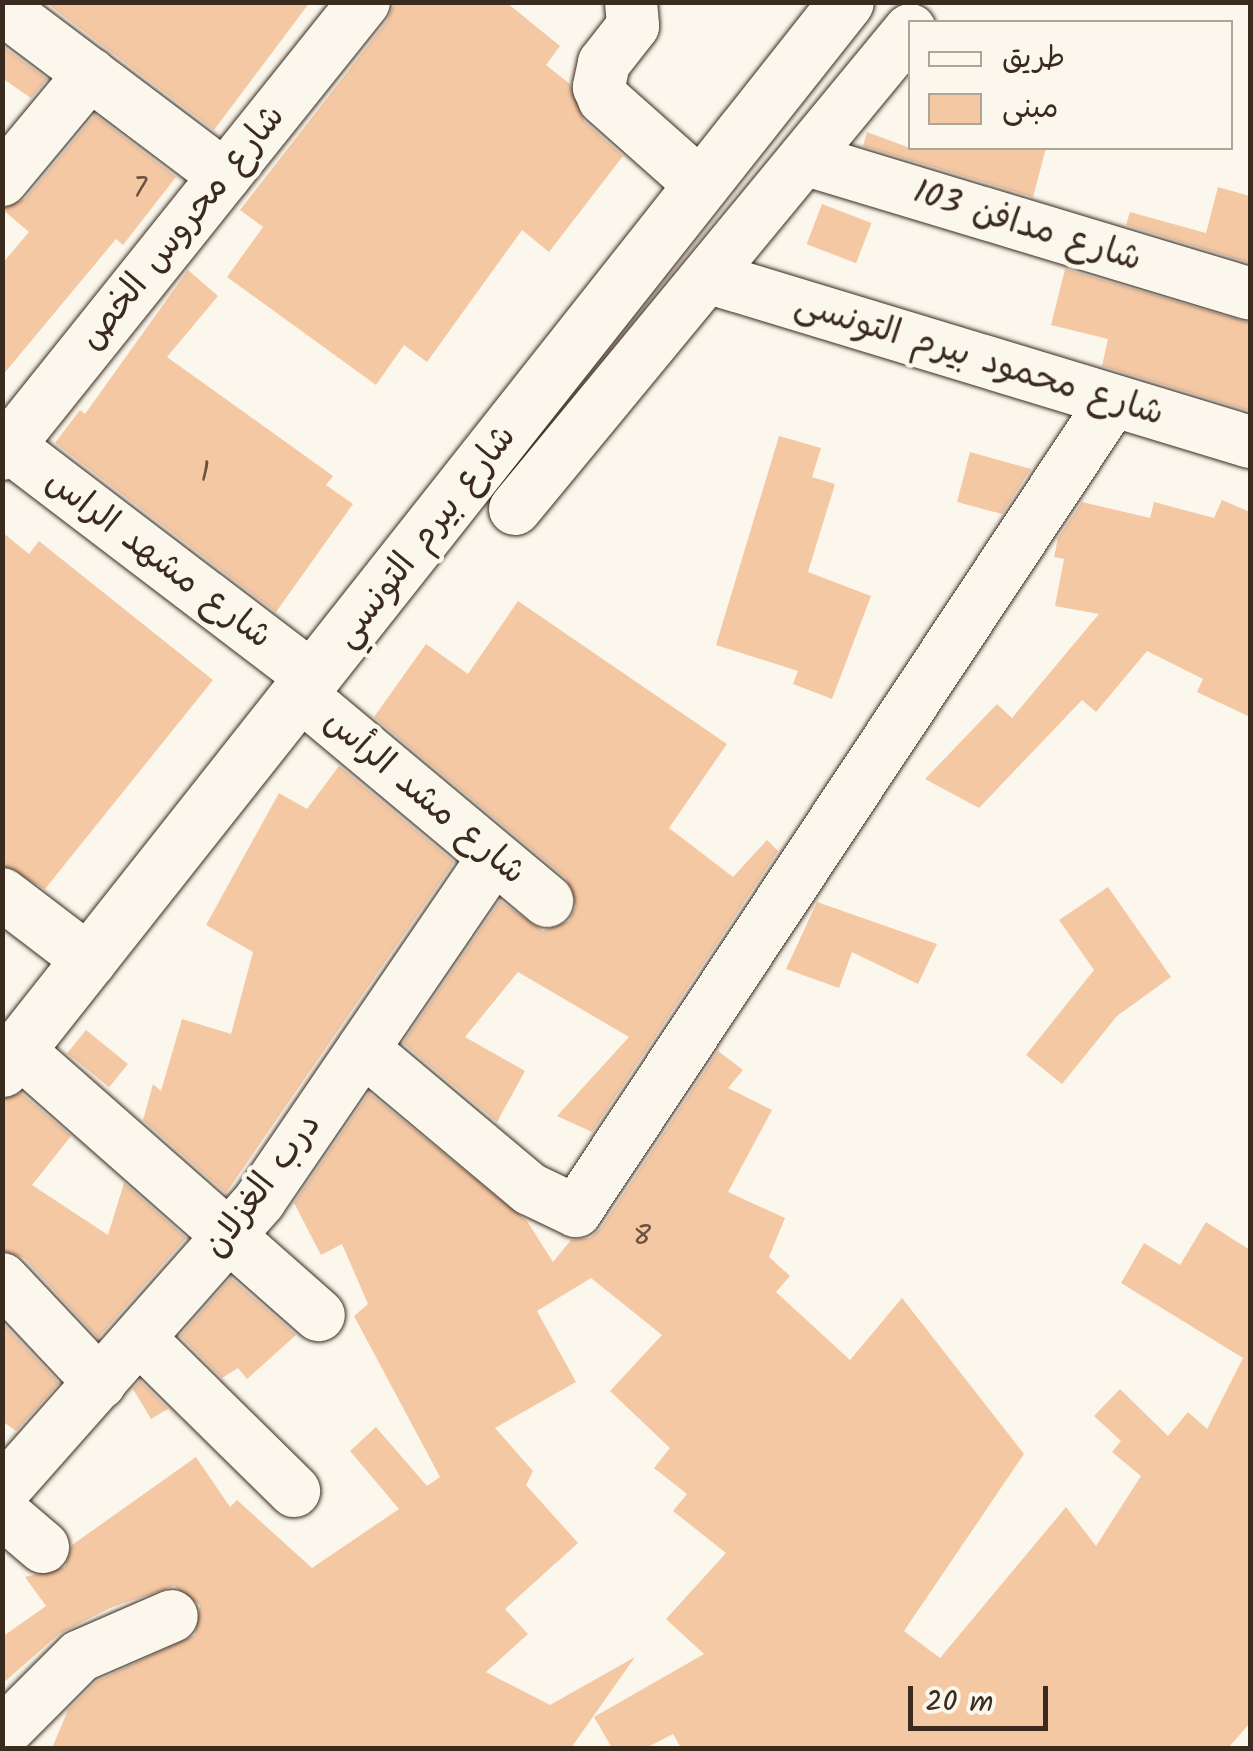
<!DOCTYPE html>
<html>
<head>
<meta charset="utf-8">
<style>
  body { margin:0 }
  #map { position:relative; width:1253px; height:1751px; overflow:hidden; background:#fbf7ec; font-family:Kalam,"Playpen Sans Arabic",sans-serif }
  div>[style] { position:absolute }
  .building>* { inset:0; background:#f5c8a4; transform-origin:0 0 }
  .roads { filter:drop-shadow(0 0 2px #3b2a1e) drop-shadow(0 0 2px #3b2a1e) }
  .minor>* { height:52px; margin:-26px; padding:0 26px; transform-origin:26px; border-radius:26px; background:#fbf7ec }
  .major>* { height:55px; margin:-27.5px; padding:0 27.5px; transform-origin:27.5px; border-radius:27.5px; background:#fbf7ec }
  span { translate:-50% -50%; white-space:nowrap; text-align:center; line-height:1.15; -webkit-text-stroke:9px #fbf7ec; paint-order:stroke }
  .number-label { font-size:30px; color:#6a5240 }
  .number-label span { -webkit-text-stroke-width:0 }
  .street-label { font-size:35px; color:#3b2a1e }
  .frame { position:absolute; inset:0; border:5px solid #3b2a1e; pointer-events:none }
  .legend { position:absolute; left:908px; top:20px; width:325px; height:130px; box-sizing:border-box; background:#fbf7ec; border:2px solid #aea59a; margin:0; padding:12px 18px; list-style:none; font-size:30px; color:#3b2a1e }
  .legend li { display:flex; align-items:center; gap:20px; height:50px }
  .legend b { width:50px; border:2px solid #aea59a }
  .scale { position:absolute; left:908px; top:1686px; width:140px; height:45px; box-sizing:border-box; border:5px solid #3b2a1e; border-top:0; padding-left:12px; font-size:30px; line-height:35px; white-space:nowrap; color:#3b2a1e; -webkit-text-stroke:8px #fbf7ec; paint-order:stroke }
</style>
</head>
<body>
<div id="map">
  <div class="building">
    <div style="clip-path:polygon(45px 2px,310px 2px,214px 130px)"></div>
    <div style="clip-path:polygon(395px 2px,506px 2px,560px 46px,546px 65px,570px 84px,584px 121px,623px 156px,549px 252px,522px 230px,427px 362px,404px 345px,376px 385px,227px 277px,263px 227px,240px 210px,387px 21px)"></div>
    <div style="clip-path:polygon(2px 46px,47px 79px,31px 98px,2px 78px)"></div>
    <div style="clip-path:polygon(95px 115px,176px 177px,123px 245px,116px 239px,2px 376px,2px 264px,29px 232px,2px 209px,25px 199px)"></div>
    <div style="clip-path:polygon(867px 132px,910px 148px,1046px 148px,1033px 197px,863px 146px)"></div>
    <div style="clip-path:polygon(1218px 187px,1250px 196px,1250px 263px,1126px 225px,1130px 212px,1206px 233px)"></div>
    <div style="left:822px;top:204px;width:53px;height:43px;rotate:21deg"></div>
    <div style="clip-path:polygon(1065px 269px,1250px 323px,1250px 411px,1102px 366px,1108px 339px,1051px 325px)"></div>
    <div style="clip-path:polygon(188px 270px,218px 296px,167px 357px,333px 476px,326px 485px,353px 504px,276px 612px,55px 443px,80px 410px,85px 414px)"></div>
    <div style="clip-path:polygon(779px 436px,821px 448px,812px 477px,835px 484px,808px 572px,871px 596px,832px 699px,793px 684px,798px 671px,716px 645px)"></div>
    <div style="clip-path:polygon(970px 452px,1031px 469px,1002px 514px,957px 502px)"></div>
    <div style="clip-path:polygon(1222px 500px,1250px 512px,1250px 717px,1197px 692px,1203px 679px,1147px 651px,1096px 712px,1082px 700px,979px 808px,925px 779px,997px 704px,1012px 718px,1099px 614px,1055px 606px,1064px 559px,1054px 557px,1058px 538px,1082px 502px,1150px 518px,1154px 502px,1214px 518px)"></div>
    <div style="clip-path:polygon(2px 532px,29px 554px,39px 541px,213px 680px,45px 889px,2px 865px)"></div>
    <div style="clip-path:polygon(518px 601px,727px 744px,669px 828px,733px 877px,767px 840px,778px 851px,592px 1132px,557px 1116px,629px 1037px,518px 972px,465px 1037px,525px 1071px,497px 1122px,403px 1043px,500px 901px,543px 931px,569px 921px,576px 907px,566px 878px,374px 717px,426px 644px,468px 674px)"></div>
    <div style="clip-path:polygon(339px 766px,454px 862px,226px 1193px,143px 1120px,153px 1084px,161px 1091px,182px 1019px,231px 1034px,253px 952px,206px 925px,279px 793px,307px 809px)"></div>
    <div style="clip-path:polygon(1108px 887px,1171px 977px,1117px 1016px,1062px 1084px,1026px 1055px,1094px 970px,1059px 920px)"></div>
    <div style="clip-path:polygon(817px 902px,937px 944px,918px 984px,852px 952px,839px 988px,786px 969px)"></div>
    <div style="left:86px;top:1030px;width:54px;height:30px;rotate:39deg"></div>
    <div style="clip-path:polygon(718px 1051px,743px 1070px,728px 1088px,772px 1110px,728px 1192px,785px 1218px,769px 1257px,790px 1276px,776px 1292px,850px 1360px,902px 1298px,1024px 1454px,904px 1631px,940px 1658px,1066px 1507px,1096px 1546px,1141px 1476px,1112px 1452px,1121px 1441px,1094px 1416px,1120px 1389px,1168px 1436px,1188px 1412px,1207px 1429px,1243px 1358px,1121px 1283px,1144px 1243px,1180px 1265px,1206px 1222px,1250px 1250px,1250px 1723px,1228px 1748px,681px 1748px,673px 1734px,646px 1748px,612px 1748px,594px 1717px,704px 1654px,666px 1619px,726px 1553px,673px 1511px,687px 1494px,654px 1468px,670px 1448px,610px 1391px,662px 1335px,591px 1278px,537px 1311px,576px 1382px,495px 1428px,533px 1471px,526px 1485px,578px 1543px,505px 1609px,528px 1634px,486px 1672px,550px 1705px,635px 1657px,571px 1748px,52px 1748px,68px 1710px,97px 1681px,195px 1635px,200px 1605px,174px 1586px,110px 1608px,59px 1634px,2px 1684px,2px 1637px,46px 1606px,25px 1577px,65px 1567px,72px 1545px,196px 1457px,230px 1507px,237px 1500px,312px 1568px,399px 1509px,350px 1451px,376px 1427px,427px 1486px,440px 1477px,354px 1316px,368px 1304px,342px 1244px,321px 1255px,294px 1203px,369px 1093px,527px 1221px,553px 1262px,571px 1240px,590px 1238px,601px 1228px)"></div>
    <div style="clip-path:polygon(21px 1093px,71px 1136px,32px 1185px,108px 1235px,124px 1183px,186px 1238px,98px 1338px,24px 1258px,2px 1250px,2px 1099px)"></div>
    <div style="clip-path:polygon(231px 1278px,296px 1335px,247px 1379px,238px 1368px,222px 1378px,180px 1336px)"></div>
    <div style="clip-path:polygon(2px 1323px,59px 1383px,16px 1431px,2px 1421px)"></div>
    <div style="clip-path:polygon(140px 1381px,168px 1409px,151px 1419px,133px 1389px)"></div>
  </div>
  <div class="roads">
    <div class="minor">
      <div style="left:631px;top:2px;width:24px;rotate:85deg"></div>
      <div style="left:633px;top:26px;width:47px;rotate:128.1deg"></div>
      <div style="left:604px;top:63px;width:25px;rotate:102deg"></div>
      <div style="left:599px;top:87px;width:13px;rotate:67deg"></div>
      <div style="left:604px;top:99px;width:131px;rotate:41.6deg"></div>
      <div style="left:2px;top:8px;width:279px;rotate:37deg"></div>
      <div style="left:804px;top:159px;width:466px;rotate:16.8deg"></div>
      <div style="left:2px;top:180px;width:138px;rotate:-50.3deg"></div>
      <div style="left:707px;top:277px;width:568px;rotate:16.9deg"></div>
      <div style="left:2px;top:441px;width:392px;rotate:37.3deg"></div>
      <div style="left:2px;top:454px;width:579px;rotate:-51.31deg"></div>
      <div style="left:515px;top:509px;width:621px;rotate:-50.49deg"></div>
      <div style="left:301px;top:695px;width:321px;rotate:39.9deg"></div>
      <div style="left:2px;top:894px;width:111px;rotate:37.3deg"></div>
      <div style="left:363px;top:1049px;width:218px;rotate:40deg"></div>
      <div style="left:530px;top:1189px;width:51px;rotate:25.6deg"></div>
      <div style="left:576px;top:1211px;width:970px;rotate:-56.47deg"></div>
      <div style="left:18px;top:1050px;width:401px;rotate:41.4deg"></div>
      <div style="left:2px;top:1279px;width:143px;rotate:46.7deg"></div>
      <div style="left:139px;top:1338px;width:218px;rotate:44.6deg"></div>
      <div style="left:2px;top:1492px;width:390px;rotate:-48.5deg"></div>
      <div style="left:260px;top:1200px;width:415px;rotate:-55.7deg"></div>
      <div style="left:2px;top:1512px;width:54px;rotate:40.5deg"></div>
      <div style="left:2px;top:1734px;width:110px;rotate:-45deg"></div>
      <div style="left:80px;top:1656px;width:100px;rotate:-23.5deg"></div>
    </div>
    <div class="major">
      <div style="left:2px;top:1069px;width:1360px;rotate:-51.66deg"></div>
    </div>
  </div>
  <div class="number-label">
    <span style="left:140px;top:189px">7</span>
    <span style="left:205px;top:473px">1</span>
    <span style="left:642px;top:1237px">8</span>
  </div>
  <div class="street-label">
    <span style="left:1027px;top:227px;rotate:17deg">شارع مدافن 103</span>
    <span style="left:183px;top:228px;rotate:-51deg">شارع محروس الخص</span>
    <span style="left:979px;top:360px;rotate:17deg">شارع محمود بيرم التونسى</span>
    <span style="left:426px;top:537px;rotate:-52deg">شارع بيرم التونسي</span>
    <span style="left:158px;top:560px;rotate:37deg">شارع مشهد الراس</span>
    <span style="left:424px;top:798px;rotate:40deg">شارع مشد الرأس</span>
    <span style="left:263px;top:1186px;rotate:-53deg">درب الغزلان</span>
  </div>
  <div class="frame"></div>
  <ul class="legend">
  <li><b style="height:12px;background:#fbf7ec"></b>طريق</li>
  <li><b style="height:28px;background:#f5c8a4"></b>مبنى</li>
  </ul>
  <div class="scale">20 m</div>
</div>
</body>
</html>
